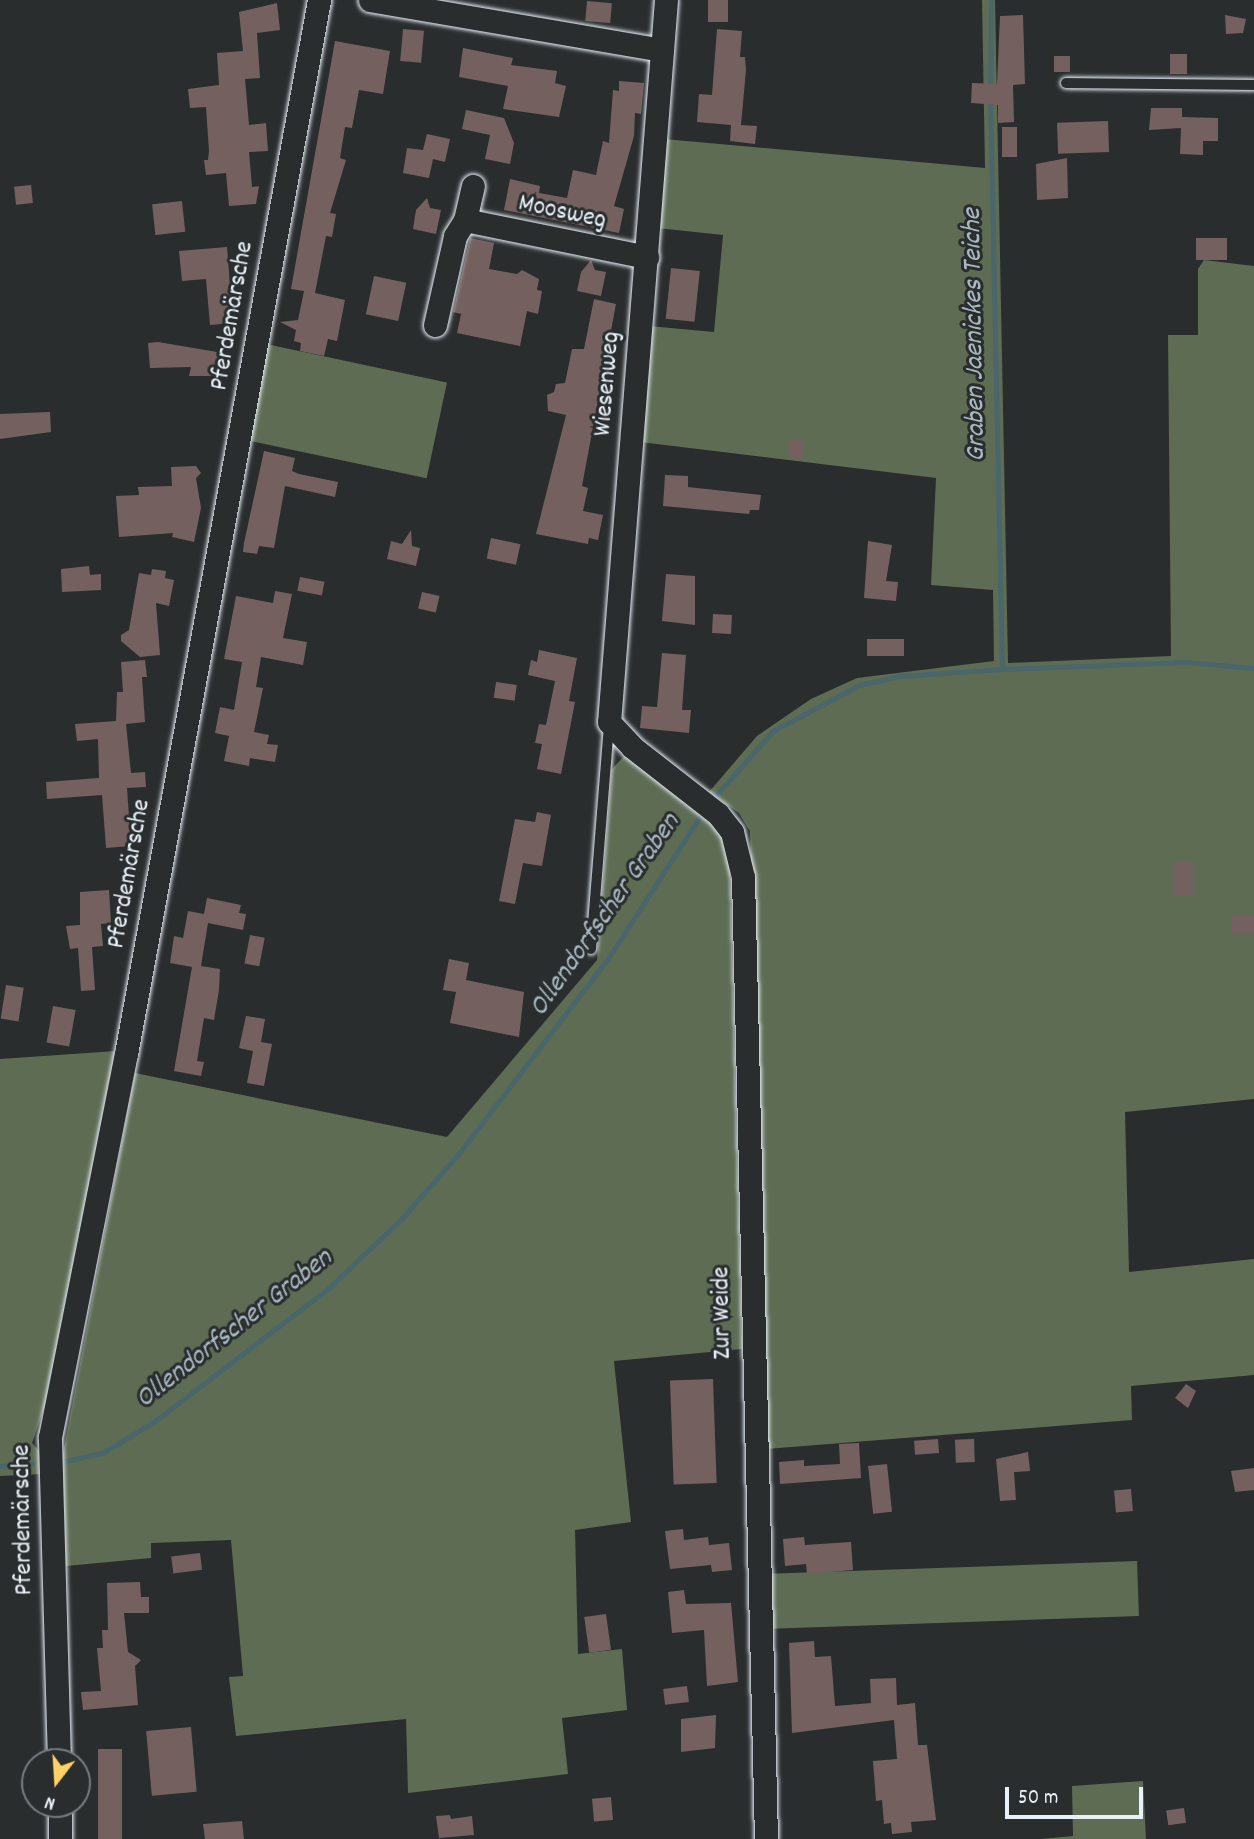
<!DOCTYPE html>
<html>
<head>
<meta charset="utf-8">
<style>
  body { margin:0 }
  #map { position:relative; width:1254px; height:1839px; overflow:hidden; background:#2a2d2e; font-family:Dekko,sans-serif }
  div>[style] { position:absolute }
  .green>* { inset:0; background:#5e6c54; transform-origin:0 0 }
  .stream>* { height:5px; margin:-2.5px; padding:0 2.5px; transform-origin:2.5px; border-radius:2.5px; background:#49666b }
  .building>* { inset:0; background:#74615f; transform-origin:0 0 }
  .roads { filter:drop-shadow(0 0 2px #e8f1f8) drop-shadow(0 0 2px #e8f1f8) }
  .service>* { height:10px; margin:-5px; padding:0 5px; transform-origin:5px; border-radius:5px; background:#2a2d2e }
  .minor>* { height:23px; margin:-11.5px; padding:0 11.5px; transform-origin:11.5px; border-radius:11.5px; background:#2a2d2e }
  span { translate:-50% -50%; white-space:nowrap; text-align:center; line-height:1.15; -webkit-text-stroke:6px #2a2d2e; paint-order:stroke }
  .street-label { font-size:26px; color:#e8f1f8 }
  .water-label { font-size:28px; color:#a8b9c0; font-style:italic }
  .north { position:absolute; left:21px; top:1748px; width:70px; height:70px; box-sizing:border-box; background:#2a2d2e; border:2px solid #767b7f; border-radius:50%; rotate:197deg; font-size:19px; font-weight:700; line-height:28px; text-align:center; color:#e8f1f8 }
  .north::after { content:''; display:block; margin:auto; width:24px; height:32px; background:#ffd166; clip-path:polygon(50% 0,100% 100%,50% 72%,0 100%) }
  .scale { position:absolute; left:1005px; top:1787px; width:138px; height:32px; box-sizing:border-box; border:4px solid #e8f1f8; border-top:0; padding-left:9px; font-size:21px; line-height:24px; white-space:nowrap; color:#e8f1f8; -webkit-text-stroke:5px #2a2d2e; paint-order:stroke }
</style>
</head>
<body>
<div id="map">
  <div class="green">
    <div style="clip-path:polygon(982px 0,995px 0,1008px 663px,1171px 656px,1168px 335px,1198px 335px,1198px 269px,1204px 260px,1254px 266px,1254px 1099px,1125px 1112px,1129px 1272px,1254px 1259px,1254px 1375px,1131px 1386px,1132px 1420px,766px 1449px,750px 831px,739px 813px,709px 792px,757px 736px,811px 699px,857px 678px,994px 661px,993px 590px,931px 585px,936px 478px,640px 442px,649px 326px,714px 332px,723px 235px,657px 228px,664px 139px,985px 168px)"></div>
    <div style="left:266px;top:344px;width:185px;height:98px;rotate:12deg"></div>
    <div style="clip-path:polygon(626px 754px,722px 833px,730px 871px,742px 1349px,614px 1361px,631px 1522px,575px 1530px,578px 1654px,622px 1649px,627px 1710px,562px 1718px,568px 1774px,408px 1793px,406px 1719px,236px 1736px,229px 1677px,243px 1676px,231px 1540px,151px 1543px,151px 1558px,66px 1566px,63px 1454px,135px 1073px,447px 1137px,597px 960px,612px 769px)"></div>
    <div style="clip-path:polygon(116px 1051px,54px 1379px,32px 1443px,40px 1452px,42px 1474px,0 1476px,0 1059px)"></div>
    <div style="left:1137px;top:1561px;width:55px;height:368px;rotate:88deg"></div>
    <div style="clip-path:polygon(1143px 1781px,1146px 1839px,1041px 1839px,1073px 1836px,1072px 1786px)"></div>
  </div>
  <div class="stream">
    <div style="left:990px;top:88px;width:88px;rotate:-89.3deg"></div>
    <div style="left:990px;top:98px;width:571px;rotate:88.8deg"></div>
    <div style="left:710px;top:802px;width:95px;rotate:-48.4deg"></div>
    <div style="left:773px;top:731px;width:98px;rotate:-28.1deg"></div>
    <div style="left:859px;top:685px;width:42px;rotate:-12.4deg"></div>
    <div style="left:900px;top:676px;width:102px;rotate:-3.9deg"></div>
    <div style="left:1002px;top:669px;width:184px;rotate:-2.2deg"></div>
    <div style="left:1186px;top:662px;width:68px;rotate:5deg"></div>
    <div style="left:66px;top:1461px;width:39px;rotate:-13deg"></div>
    <div style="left:104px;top:1452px;width:60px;rotate:-31.3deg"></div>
    <div style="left:155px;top:1421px;width:219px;rotate:-37.4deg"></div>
    <div style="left:329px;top:1288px;width:104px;rotate:-43.8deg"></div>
    <div style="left:404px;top:1216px;width:85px;rotate:-48.8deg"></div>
    <div style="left:460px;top:1152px;width:245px;rotate:-52.6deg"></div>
    <div style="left:609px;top:957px;width:175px;rotate:-57.1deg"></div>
    <div style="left:0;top:1466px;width:32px;rotate:-4deg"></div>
  </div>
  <div class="building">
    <div style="left:708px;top:0;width:20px;height:22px"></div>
    <div style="left:587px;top:1px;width:25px;height:20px;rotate:5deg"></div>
    <div style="clip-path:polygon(277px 3px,280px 30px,257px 33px,260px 78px,245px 79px,249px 125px,266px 123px,268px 151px,249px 152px,252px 187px,259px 186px,256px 204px,229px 206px,226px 173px,206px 175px,204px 160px,208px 160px,209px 151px,206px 107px,190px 108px,188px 89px,219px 85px,217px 53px,243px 51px,239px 12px)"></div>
    <div style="clip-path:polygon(1023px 15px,1025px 84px,1013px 85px,1014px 122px,998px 123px,998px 105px,971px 103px,972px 83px,997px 84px,1000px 16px)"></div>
    <div style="clip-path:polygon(1225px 15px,1246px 19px,1243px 33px,1226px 34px)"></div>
    <div style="left:403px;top:29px;width:21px;height:32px;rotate:5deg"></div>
    <div style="clip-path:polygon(717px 29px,742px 31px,740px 57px,745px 57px,746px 70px,741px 125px,757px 126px,755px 144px,730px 141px,731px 125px,697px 122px,699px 94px,712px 95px)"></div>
    <div style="clip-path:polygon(335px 41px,390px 51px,383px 94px,359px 90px,352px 128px,345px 127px,340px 158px,346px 160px,330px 213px,336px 214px,332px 237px,326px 236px,315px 293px,345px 300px,337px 341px,328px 339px,324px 356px,300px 351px,301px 343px,294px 341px,296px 330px,280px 322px,298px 320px,304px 291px,291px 289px)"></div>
    <div style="clip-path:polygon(463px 48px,513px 58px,511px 65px,557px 71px,555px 83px,566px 86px,559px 117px,503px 109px,508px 86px,459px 77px)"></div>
    <div style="left:1170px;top:54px;width:17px;height:20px"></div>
    <div style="left:1054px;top:56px;width:16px;height:16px"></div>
    <div style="clip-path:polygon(619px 81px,644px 83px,641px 114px,635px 113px,634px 136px,614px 206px,624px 209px,619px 233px,504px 210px,510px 179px,540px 186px,539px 193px,567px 198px,573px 170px,596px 175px,603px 141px,609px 143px,613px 90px,619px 91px)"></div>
    <div style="clip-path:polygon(1151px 108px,1182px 108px,1182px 117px,1218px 118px,1218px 141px,1203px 141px,1203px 155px,1180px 154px,1181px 128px,1149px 130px)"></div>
    <div style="clip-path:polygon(466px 110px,504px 118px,514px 143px,510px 164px,485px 159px,490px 135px,462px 129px)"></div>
    <div style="left:1108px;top:121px;width:31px;height:51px;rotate:88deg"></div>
    <div style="left:1002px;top:127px;width:15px;height:30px"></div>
    <div style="clip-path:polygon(427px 134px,450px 139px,445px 162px,433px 159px,429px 178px,403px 173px,407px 148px,423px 150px)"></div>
    <div style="clip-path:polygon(1067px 158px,1068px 198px,1037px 200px,1036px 164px)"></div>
    <div style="left:31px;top:185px;width:18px;height:17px;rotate:84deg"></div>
    <div style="clip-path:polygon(427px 198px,430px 208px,441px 210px,436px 234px,413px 229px,416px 210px)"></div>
    <div style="left:182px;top:201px;width:31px;height:30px;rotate:84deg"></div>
    <div style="clip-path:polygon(470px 238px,494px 243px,489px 269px,517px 274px,522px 270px,539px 279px,537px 290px,542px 291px,538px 314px,527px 311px,520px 346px,457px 333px,461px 314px,453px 312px)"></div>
    <div style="left:1196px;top:238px;width:31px;height:22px"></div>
    <div style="clip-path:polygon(227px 247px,233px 323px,210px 325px,206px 279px,182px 281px,179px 251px)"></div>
    <div style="clip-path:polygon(591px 260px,595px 270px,606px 272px,601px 296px,577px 291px,581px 272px)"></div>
    <div style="left:671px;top:268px;width:29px;height:51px;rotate:6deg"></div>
    <div style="left:374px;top:276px;width:33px;height:39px;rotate:12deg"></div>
    <div style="clip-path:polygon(594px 299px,616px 304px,582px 486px,588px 488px,583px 511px,603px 515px,598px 540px,589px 538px,588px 544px,536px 534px,566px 415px,548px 411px,547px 395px,554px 392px,556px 384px,565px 383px,572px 349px,584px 349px)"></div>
    <div style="clip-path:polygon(158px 342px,229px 354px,225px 376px,189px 376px,191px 367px,150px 368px,148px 343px)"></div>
    <div style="clip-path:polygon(50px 412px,51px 432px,0 439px,0 414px)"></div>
    <div style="left:790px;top:439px;width:14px;height:19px;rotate:4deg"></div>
    <div style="clip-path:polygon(264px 451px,295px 458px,292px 471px,299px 474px,338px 482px,335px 497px,285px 486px,274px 548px,259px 546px,257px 554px,243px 552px,244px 543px)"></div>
    <div style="clip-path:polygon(196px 466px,201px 473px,196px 478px,201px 508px,194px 542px,172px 537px,173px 533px,119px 537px,116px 496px,139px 495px,138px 487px,172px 486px,171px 467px)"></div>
    <div style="clip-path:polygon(665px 475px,688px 476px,688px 487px,761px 495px,759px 510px,750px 510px,749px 514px,663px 506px)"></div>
    <div style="clip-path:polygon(411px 530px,412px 546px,420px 548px,416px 566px,387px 559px,391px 541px,402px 544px)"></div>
    <div style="left:491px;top:538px;width:30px;height:21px;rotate:12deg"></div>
    <div style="clip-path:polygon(868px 541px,892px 545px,886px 581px,898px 582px,896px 601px,864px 598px)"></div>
    <div style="clip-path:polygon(89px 566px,90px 575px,101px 574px,101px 590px,62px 592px,61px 569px)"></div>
    <div style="clip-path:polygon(152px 569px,166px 571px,165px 578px,174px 580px,169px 606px,156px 603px,160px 655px,140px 657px,121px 641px,121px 635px,129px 630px,139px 573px,151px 575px)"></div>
    <div style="clip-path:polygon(666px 574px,695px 576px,695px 625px,662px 621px)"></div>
    <div style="left:300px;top:577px;width:25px;height:14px;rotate:11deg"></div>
    <div style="clip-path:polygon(275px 591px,292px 594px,283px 638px,307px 642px,303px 665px,261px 657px,256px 687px,263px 688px,254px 732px,269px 735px,267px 744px,278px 745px,275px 762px,250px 758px,249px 766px,224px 761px,229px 736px,215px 733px,220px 707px,234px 710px,242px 662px,224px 659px,236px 596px,273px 603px)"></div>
    <div style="left:422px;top:592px;width:18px;height:17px;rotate:13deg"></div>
    <div style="left:713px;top:614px;width:19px;height:19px;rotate:3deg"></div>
    <div style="left:904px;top:639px;width:17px;height:37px;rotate:90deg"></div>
    <div style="clip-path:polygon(539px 650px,577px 658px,569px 701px,575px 702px,561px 774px,537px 769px,542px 744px,535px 743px,539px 724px,546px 725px,555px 681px,528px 675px,531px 660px,537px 662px)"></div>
    <div style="clip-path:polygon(662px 653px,686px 655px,682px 710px,691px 710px,689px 733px,640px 728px,642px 706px,657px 707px)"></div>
    <div style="clip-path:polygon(145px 660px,147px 677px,142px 677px,145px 722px,126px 724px,131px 773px,145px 772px,146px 787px,127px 788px,131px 846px,106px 848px,102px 795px,47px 799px,46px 782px,99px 778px,98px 739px,77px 741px,75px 724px,116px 721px,117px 692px,123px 692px,121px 662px)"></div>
    <div style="left:496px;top:682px;width:21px;height:16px;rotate:8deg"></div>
    <div style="clip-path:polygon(537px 812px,551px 815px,542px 866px,523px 863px,515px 904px,499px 901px,515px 819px,535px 822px)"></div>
    <div style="left:1174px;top:861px;width:20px;height:34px"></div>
    <div style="clip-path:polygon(109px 890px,111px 923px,101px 924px,103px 946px,92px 947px,95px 990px,81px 991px,78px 948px,70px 949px,66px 926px,80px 925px,80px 892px)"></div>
    <div style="clip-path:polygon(207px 898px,241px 905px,239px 913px,246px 914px,243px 930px,208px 923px,201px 966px,220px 969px,219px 990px,214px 1020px,204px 1018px,197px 1061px,204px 1062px,201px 1076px,174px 1071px,192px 967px,170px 963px,174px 936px,183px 938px,188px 911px,204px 914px)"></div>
    <div style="left:1254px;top:915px;width:19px;height:22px;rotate:90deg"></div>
    <div style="left:250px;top:935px;width:15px;height:29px;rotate:11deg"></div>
    <div style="clip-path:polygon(449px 959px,469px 963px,466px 980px,524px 992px,519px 1037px,450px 1023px,456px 992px,443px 990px)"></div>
    <div style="left:6px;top:985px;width:18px;height:34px;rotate:9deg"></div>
    <div style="left:53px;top:1006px;width:23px;height:37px;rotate:10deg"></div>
    <div style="clip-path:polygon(246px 1016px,265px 1019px,261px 1042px,272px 1044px,264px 1086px,247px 1083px,253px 1051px,239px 1048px)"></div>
    <div style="left:713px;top:1379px;width:104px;height:43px;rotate:88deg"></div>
    <div style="clip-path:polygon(1186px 1384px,1196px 1391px,1188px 1408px,1175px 1398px)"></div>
    <div style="left:938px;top:1439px;width:14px;height:24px;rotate:86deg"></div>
    <div style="left:974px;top:1439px;width:23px;height:19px;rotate:88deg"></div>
    <div style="clip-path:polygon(859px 1443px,861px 1478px,780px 1484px,779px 1462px,804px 1460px,804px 1466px,840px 1464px,839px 1444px)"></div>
    <div style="clip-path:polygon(1028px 1452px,1030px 1471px,1014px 1472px,1016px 1500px,1000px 1501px,996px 1459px)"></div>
    <div style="left:887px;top:1464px;width:48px;height:19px;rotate:84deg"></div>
    <div style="clip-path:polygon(1254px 1468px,1254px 1490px,1235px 1492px,1231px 1471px)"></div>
    <div style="left:1131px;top:1489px;width:22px;height:17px;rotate:85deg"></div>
    <div style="clip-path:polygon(683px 1529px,684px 1540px,708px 1537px,709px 1545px,729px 1543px,732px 1570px,712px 1572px,711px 1565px,670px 1569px,665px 1531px)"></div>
    <div style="clip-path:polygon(804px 1537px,805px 1545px,851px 1542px,853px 1570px,807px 1574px,806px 1564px,785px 1566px,783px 1539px)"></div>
    <div style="left:200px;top:1553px;width:17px;height:29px;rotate:83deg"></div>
    <div style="clip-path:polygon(140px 1582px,141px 1597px,149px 1597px,149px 1613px,124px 1613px,128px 1652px,141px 1660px,135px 1666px,138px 1705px,83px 1710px,81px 1692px,101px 1691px,97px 1648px,103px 1648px,102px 1630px,108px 1630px,107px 1583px)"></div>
    <div style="clip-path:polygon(684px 1590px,686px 1604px,731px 1603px,738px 1682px,707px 1686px,704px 1630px,672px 1633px,668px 1592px)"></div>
    <div style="left:606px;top:1614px;width:36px;height:22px;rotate:82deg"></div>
    <div style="clip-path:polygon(814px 1641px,815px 1657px,831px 1656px,835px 1706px,871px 1703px,870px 1679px,896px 1678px,897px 1705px,915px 1703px,918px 1745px,927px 1745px,936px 1820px,911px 1822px,912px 1832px,892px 1834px,891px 1823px,884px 1824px,882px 1800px,876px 1801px,873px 1761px,897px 1759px,894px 1720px,792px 1733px,789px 1643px)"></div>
    <div style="left:687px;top:1686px;width:16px;height:24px;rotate:83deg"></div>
    <div style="clip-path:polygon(716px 1715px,715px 1748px,681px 1752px,681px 1719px)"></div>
    <div style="left:191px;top:1727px;width:65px;height:45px;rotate:85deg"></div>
    <div style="left:98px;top:1749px;width:24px;height:90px"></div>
    <div style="left:611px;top:1797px;width:23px;height:19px;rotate:85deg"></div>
    <div style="left:1184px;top:1808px;width:15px;height:18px;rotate:82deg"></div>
    <div style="clip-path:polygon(450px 1815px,451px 1819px,472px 1816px,474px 1835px,439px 1838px,436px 1816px)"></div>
    <div style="clip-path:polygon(242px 1821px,244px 1839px,205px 1839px,203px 1824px)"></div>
  </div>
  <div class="roads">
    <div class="service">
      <div style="left:1066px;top:83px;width:188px;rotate:0.6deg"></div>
      <div style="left:591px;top:949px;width:226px;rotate:-85.4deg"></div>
    </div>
    <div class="minor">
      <div style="left:370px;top:0;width:296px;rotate:9.7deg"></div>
      <div style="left:666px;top:0;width:724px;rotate:94.51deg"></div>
      <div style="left:609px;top:722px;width:34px;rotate:47deg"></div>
      <div style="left:632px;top:747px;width:109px;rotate:37.9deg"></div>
      <div style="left:718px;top:814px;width:23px;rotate:52deg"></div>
      <div style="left:732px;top:832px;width:46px;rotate:76.3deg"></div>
      <div style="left:743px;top:877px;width:962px;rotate:88.63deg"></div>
      <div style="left:465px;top:220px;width:186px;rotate:11.5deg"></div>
      <div style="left:435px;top:325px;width:91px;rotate:-77.3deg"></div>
      <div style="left:455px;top:236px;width:19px;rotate:-58deg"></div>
      <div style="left:465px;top:220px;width:35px;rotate:-77deg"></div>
      <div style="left:59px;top:1762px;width:325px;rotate:-91.6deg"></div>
      <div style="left:50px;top:1437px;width:390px;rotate:-78.8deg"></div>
      <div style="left:126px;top:1054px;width:1072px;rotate:-79.62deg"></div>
      <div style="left:60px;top:1804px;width:35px;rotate:90deg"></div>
    </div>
  </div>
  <div class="street-label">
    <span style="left:562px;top:213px;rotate:12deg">Moosweg</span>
    <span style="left:233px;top:316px;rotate:-80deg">Pferdemärsche</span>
    <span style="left:608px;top:384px;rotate:-85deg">Wiesenweg</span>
    <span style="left:130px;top:874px;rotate:-80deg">Pferdemärsche</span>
    <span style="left:723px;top:1313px;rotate:-91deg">Zur Weide</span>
    <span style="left:24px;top:1520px;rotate:-91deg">Pferdemärsche</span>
  </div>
  <div class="water-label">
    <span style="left:976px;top:335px;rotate:-91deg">Graben Jaenickes Teiche</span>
    <span style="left:606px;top:916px;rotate:-55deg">Ollendorfscher Graben</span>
    <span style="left:235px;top:1330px;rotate:-38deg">Ollendorfscher Graben</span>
  </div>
  <div class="north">N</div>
  <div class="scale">50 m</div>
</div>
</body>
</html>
